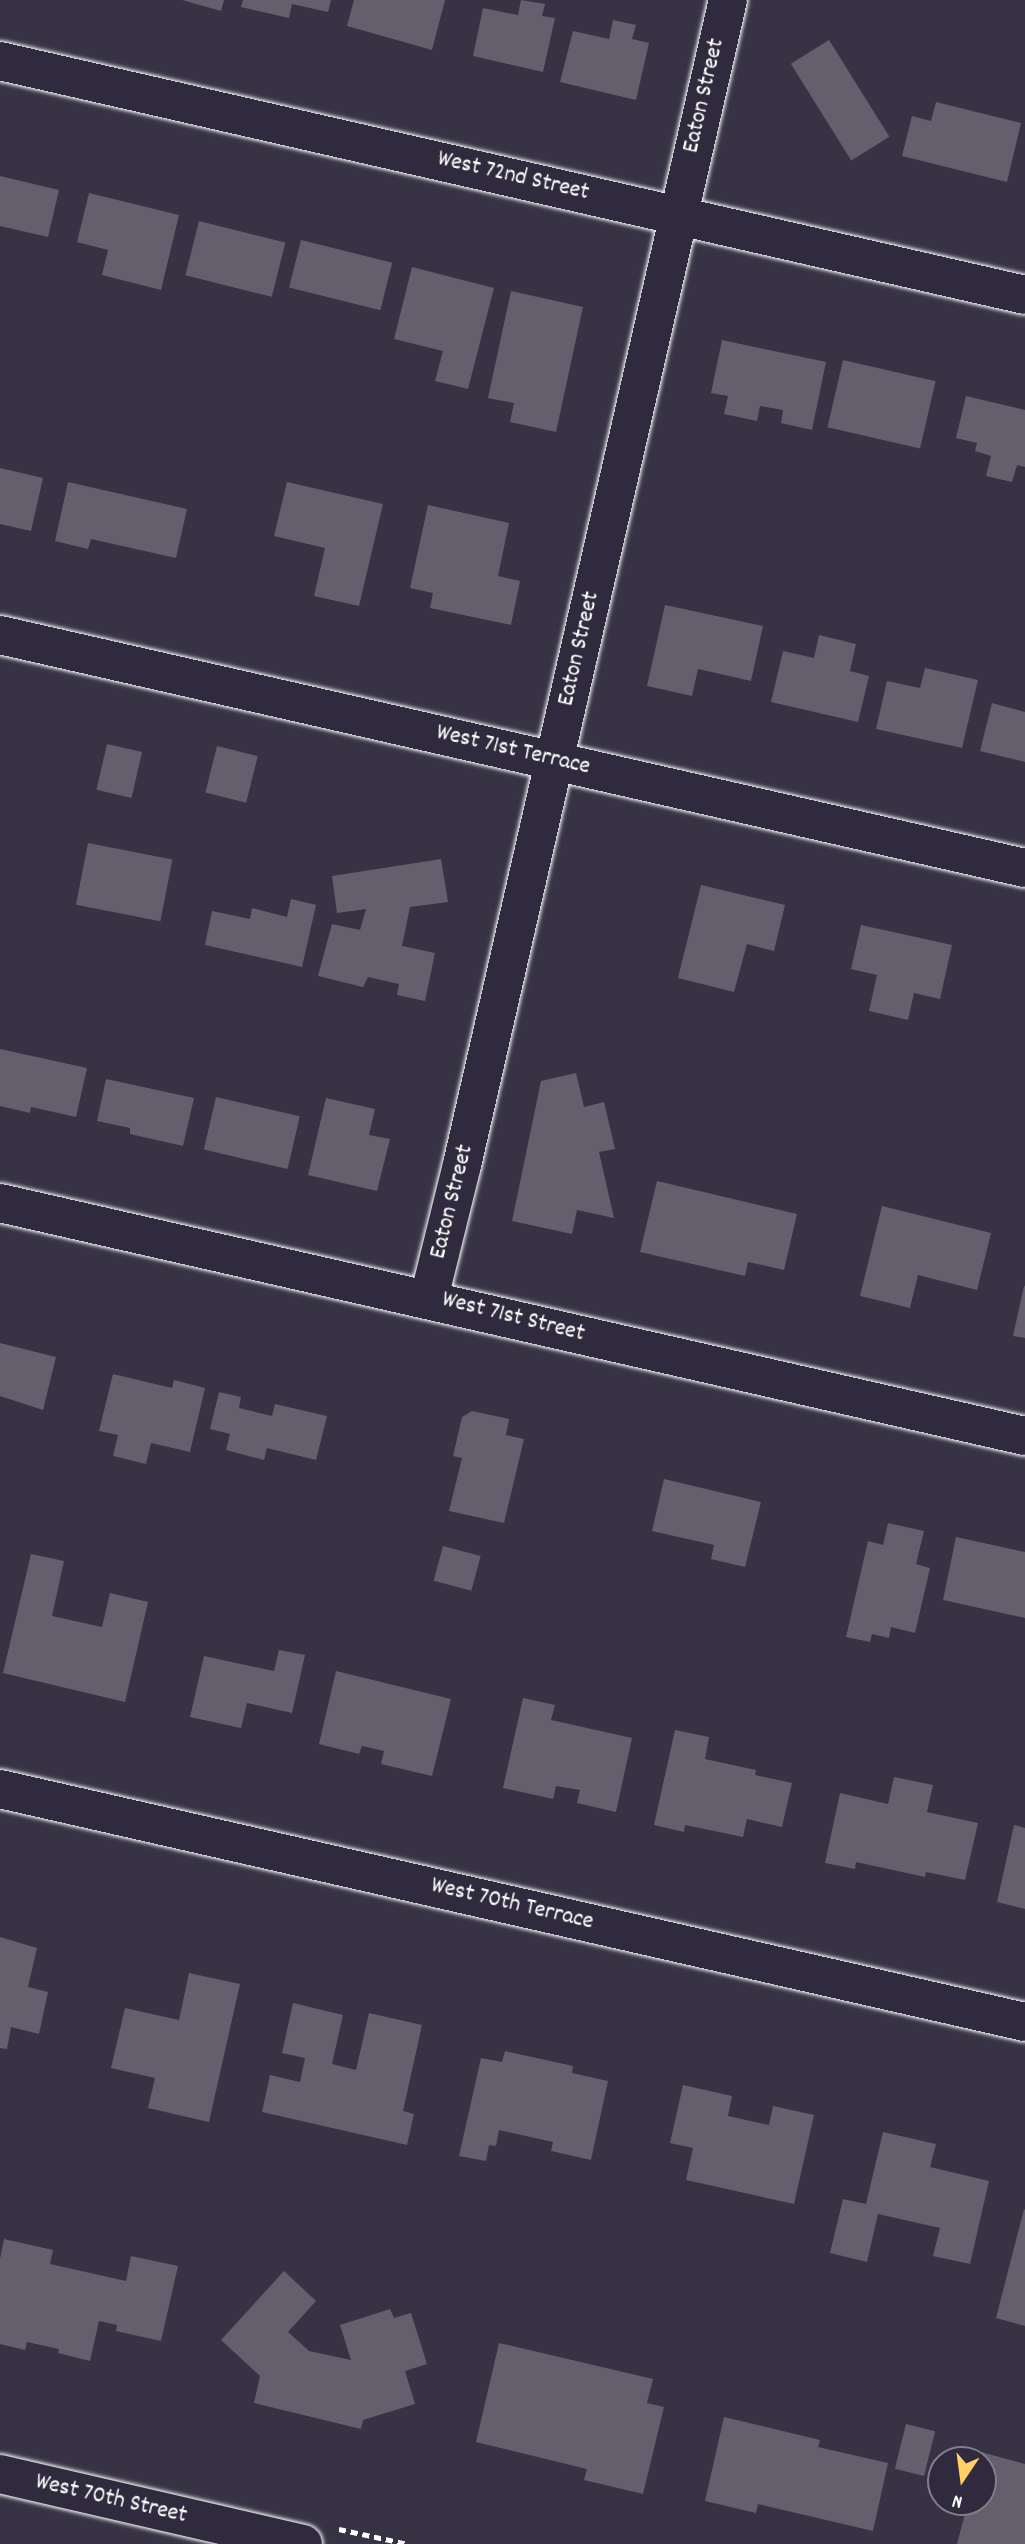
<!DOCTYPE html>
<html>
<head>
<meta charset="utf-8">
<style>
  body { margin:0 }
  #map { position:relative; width:1025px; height:2544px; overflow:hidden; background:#373345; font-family:Dekko,sans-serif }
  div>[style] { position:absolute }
  .building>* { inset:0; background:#635f6d; transform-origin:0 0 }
  .path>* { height:4.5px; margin-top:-2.25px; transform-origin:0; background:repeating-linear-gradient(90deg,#fff 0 7px,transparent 0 12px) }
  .roads { filter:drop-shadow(0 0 2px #fff) drop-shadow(0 0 2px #fff) }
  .minor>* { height:38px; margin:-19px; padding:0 19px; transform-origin:19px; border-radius:19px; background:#2f2a3d }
  .tertiary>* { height:38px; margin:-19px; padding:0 19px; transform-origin:19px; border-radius:19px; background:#2f2a3d }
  span { translate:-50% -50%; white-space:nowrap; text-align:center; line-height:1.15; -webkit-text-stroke:5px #2f2a3d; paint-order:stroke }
  .street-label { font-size:24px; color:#fff }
  .north { position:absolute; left:927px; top:2446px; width:70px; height:70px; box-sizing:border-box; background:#2f2a3d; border:2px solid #827f8b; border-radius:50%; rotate:193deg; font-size:19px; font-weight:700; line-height:28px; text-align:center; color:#fff }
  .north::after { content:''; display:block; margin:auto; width:24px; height:32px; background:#ffd166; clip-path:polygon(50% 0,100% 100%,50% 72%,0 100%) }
</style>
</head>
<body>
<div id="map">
  <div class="building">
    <div style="clip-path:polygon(182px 0,224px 0,221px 11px)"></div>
    <div style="clip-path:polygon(243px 0,331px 0,328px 12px,292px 4px,289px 18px,241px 7px)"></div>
    <div style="clip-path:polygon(354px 0,445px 0,432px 50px,347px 26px)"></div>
    <div style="clip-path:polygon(521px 0,545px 4px,542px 16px,555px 18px,543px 72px,473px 56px,483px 8px,518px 15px)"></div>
    <div style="clip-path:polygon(613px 20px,636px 25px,632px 39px,649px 43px,636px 100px,560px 82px,573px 31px,609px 39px)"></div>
    <div style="left:829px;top:40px;width:114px;height:45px;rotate:58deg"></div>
    <div style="clip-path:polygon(936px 102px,1021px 123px,1007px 182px,902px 156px,912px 116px,931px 121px)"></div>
    <div style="clip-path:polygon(0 176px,59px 190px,48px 237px,0 226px)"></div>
    <div style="clip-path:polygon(89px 193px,179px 215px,161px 290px,102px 275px,108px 250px,77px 242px)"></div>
    <div style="left:199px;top:221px;width:89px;height:56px;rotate:14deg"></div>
    <div style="left:301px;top:240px;width:94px;height:49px;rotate:14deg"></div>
    <div style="clip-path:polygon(412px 267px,494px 288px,468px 389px,435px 381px,443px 351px,394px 339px)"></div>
    <div style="clip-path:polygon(511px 291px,583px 307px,556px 432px,510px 422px,514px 403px,488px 398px)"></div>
    <div style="clip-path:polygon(722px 340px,826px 362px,812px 430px,781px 423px,783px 410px,760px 406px,757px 421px,724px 414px,728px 396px,711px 393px)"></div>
    <div style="left:843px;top:360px;width:95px;height:69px;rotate:13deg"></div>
    <div style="clip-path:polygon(966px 396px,1025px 410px,1025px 467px,1017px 465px,1012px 482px,986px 476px,991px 456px,975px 451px,977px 443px,956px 438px)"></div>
    <div style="clip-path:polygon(0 468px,43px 478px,31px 531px,0 524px)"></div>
    <div style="clip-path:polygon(68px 482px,187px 509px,176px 558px,91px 539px,88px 549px,55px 541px)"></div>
    <div style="clip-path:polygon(287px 482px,383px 504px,359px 606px,314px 596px,325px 548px,274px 536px)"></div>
    <div style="clip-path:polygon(428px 505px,509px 523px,498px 576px,520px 581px,511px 625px,430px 608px,433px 593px,410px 588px)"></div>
    <div style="clip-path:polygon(665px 605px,763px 626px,751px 681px,698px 669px,692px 696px,647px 686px)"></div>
    <div style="clip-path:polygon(819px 635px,856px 644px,850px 671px,869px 676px,858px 722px,771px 702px,783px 651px,814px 658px)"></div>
    <div style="clip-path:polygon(925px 668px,978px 680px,962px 748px,876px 729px,887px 681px,920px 688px)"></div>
    <div style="clip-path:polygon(992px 703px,1025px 712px,1025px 762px,980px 751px)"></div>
    <div style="left:107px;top:744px;width:36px;height:47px;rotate:13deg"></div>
    <div style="left:217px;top:746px;width:42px;height:48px;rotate:14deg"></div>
    <div style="left:88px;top:843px;width:86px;height:63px;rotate:11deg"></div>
    <div style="clip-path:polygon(441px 859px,448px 902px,410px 907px,402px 946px,435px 953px,425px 1001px,397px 995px,399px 984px,368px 977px,363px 987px,318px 976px,332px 924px,360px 930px,366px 909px,337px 913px,332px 876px)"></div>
    <div style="clip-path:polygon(701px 885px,785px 905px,774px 951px,747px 944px,734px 992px,678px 978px)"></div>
    <div style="clip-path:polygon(291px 899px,316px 905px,302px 967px,205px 945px,212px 911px,250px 919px,252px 908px,287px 917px)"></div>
    <div style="clip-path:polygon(861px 925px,952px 945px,940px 999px,914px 993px,908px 1020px,869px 1011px,877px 975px,851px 969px)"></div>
    <div style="clip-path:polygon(0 1049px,87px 1068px,76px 1117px,31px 1107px,30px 1113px,0 1106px)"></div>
    <div style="clip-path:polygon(576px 1073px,584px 1107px,604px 1102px,615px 1149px,599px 1152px,614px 1218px,577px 1210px,572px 1234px,512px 1221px,541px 1081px)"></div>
    <div style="clip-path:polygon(106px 1079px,194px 1098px,183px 1146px,130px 1134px,130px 1128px,97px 1121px)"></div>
    <div style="left:216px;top:1097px;width:86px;height:54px;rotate:13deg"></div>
    <div style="clip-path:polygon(326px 1098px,375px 1109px,369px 1135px,390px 1139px,377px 1191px,308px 1175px)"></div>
    <div style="clip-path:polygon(657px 1181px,797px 1214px,784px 1270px,748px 1262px,745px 1276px,640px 1252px)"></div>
    <div style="clip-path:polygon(882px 1206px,991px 1233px,977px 1290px,918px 1275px,910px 1308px,860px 1296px)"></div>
    <div style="clip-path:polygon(1024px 1286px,1025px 1286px,1025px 1338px,1013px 1336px)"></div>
    <div style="clip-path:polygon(0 1343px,56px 1357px,43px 1410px,0 1396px)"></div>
    <div style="clip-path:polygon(113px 1374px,172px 1388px,174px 1380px,205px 1388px,190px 1452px,151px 1443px,146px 1464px,113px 1456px,118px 1435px,99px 1431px)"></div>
    <div style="clip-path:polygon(219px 1392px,241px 1397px,239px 1408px,272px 1416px,275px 1404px,327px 1416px,316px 1460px,267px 1448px,264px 1460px,226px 1450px,230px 1434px,210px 1429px)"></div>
    <div style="clip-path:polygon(472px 1411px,509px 1419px,506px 1435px,524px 1439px,504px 1523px,449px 1511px,462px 1458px,453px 1456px,462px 1417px)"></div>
    <div style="clip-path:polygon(664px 1479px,761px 1502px,745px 1567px,711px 1559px,714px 1545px,652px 1531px)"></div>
    <div style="clip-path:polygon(888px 1523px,924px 1531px,916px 1564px,930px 1568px,915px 1633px,891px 1627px,889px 1638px,872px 1634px,870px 1642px,846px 1637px,868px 1541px,883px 1545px)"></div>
    <div style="clip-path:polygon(956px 1537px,1025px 1552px,1025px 1618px,943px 1600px)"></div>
    <div style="left:443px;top:1546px;width:39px;height:36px;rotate:15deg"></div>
    <div style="clip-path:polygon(31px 1554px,64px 1561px,52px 1616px,102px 1627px,110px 1593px,148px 1602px,125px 1702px,3px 1673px)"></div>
    <div style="clip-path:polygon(279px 1650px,305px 1655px,292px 1713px,247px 1703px,241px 1728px,190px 1717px,204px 1656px,274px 1671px)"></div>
    <div style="clip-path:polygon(336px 1671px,451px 1699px,432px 1776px,381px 1764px,384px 1751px,362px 1746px,359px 1754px,319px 1744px)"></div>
    <div style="clip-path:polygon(523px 1698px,555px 1705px,551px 1720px,632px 1738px,616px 1812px,577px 1803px,580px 1790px,556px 1786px,553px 1799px,503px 1788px)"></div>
    <div style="clip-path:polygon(675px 1730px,709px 1737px,705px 1759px,756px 1770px,755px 1775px,792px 1783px,782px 1827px,747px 1819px,743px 1837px,685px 1825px,684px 1832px,654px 1825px)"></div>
    <div style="clip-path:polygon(894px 1777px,933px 1785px,927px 1812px,978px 1823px,965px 1880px,926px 1872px,925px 1877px,856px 1862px,855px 1869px,825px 1863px,840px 1793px,888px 1804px)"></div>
    <div style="clip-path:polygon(1014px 1825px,1025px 1828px,1025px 1909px,997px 1902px)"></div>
    <div style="clip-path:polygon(0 1937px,37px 1948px,28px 1987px,48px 1992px,39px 2034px,11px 2027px,7px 2049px,0 2048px)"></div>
    <div style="clip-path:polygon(189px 1973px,240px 1984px,209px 2122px,148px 2108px,155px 2078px,111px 2068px,125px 2008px,179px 2020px)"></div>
    <div style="clip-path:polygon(293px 2003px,343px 2015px,332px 2064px,356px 2070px,369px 2013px,422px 2025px,403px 2111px,414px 2114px,407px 2145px,262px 2112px,270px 2075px,300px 2082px,305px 2058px,282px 2053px)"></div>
    <div style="clip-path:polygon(505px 2051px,573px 2066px,572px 2073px,608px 2081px,591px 2160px,551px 2151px,553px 2142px,499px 2130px,496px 2146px,489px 2145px,486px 2161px,459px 2156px,481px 2058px,502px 2062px)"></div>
    <div style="clip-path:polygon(683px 2085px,732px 2096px,728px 2116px,769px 2125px,773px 2106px,814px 2115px,794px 2204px,686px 2180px,693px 2148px,670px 2143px)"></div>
    <div style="clip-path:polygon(883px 2132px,936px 2144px,930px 2167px,989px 2181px,970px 2264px,933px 2256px,940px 2228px,878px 2214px,867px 2262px,830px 2253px,843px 2199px,866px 2204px)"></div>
    <div style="clip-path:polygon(1024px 2209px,1025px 2210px,1025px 2326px,996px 2318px)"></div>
    <div style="clip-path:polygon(4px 2239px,53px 2250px,50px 2264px,126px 2281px,131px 2256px,178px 2266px,161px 2341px,116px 2331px,117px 2325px,99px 2321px,90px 2361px,58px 2353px,59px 2349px,27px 2342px,25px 2350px,0 2344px,0 2259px)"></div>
    <div style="clip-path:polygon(284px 2271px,316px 2301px,288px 2332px,309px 2351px,351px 2360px,340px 2325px,390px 2309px,394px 2318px,411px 2313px,427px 2364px,405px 2371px,415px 2404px,363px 2420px,361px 2429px,254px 2403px,260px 2376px,221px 2340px)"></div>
    <div style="clip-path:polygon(499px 2343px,653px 2379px,647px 2403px,664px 2407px,643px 2494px,584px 2480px,587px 2469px,476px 2442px)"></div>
    <div style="clip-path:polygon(724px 2417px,820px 2440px,818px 2447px,888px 2463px,873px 2531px,758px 2504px,756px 2513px,705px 2501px)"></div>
    <div style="left:906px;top:2424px;width:30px;height:46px;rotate:14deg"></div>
    <div style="clip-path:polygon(981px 2452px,1025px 2464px,1025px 2544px,957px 2544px,968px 2502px,983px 2502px)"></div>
  </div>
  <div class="path">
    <div style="left:339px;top:2529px;width:71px;rotate:12.3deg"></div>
  </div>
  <div class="roads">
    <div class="minor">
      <div style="left:0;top:61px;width:1051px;rotate:12.86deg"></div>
      <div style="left:0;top:635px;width:1051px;rotate:12.81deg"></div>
      <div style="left:429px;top:1298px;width:137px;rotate:-76.1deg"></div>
      <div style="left:462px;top:1165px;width:1195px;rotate:-77.14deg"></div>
      <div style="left:0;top:1789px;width:1051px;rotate:12.81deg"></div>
      <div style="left:0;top:2474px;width:311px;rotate:13deg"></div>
    </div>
    <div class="tertiary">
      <div style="left:0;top:1203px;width:1051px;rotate:12.81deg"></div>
    </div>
  </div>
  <div class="street-label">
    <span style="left:705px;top:96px;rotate:-77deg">Eaton Street</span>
    <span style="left:513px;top:177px;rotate:13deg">West 72nd Street</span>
    <span style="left:580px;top:649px;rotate:-77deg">Eaton Street</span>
    <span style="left:513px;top:751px;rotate:13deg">West 71st Terrace</span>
    <span style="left:453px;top:1202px;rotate:-76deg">Eaton Street</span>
    <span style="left:513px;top:1318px;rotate:14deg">West 71st Street</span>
    <span style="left:512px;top:1905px;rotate:13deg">West 70th Terrace</span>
    <span style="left:111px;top:2500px;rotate:13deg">West 70th Street</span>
  </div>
  <div class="north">N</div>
</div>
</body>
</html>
